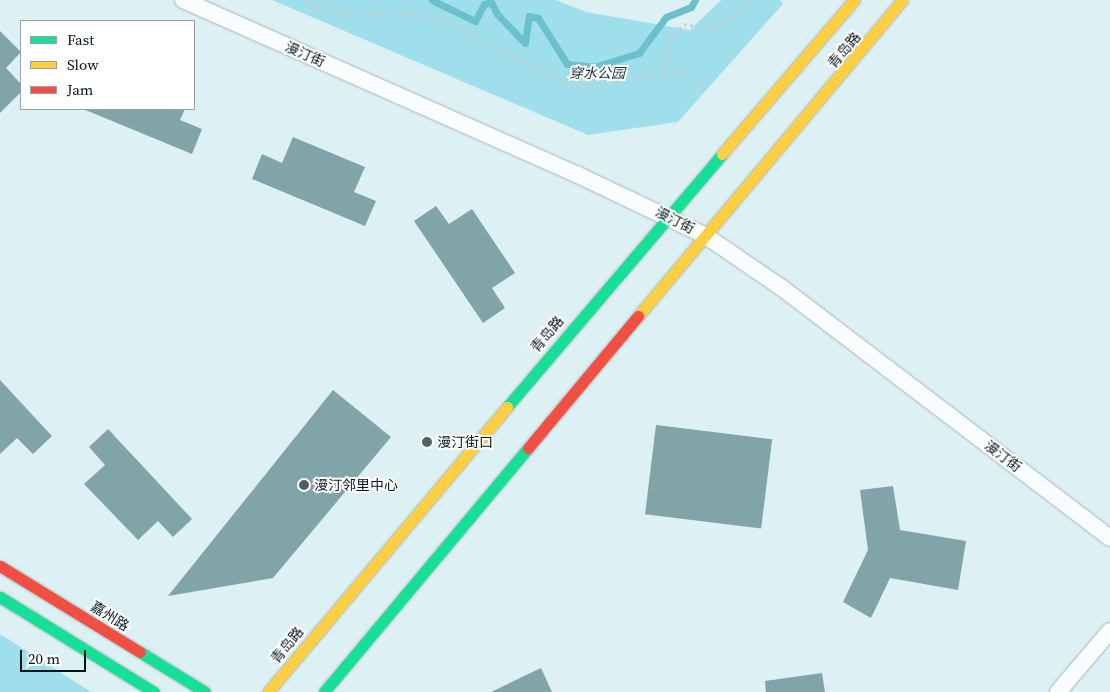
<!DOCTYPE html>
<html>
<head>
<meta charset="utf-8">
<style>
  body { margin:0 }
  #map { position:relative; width:1110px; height:692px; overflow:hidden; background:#ddf0f3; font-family:"Source Serif 4","Noto Sans SC",serif }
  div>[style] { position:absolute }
  .green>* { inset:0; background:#9fdfeb }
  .stream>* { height:7px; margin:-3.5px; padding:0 3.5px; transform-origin:3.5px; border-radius:3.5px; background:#6cc0ce }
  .building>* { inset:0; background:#81a4a9; transform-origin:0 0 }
  .path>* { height:3px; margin-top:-1.5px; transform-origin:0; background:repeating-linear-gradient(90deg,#c9cfd0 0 2.5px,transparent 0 6.5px) }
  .roads { filter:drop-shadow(0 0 1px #a7b7ba) drop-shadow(0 0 1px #a7b7ba) }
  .street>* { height:16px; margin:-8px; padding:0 8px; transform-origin:8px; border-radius:8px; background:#fafdfd }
  .fast>* { height:11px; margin:-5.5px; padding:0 5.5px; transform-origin:5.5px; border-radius:5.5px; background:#16e098 }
  .slow>* { height:11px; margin:-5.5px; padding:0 5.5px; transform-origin:5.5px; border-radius:5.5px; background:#ffcf43 }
  .jam>* { height:11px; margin:-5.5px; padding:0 5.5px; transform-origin:5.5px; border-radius:5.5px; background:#f24e42 }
  .dots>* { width:14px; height:14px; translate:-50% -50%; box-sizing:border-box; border:2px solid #fff; border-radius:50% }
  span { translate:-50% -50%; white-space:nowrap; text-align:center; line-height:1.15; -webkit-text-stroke:4px #fff; paint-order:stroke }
  .street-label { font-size:14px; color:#051518 }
  .park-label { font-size:14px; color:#1c3439; font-style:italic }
  .poi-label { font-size:14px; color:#051518 }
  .left { translate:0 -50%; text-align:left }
  .legend { position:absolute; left:20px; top:20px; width:175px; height:90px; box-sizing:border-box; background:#fff; border:1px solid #9ba1a3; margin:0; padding:6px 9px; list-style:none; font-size:15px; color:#051518 }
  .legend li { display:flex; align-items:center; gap:10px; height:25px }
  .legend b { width:25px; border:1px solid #9ba1a3 }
  .scale { position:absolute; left:20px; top:650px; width:66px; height:22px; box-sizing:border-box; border:2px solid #051518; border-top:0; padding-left:6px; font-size:15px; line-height:18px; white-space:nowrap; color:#051518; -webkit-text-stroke:4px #fff; paint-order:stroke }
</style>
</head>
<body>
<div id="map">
  <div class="green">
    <div style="clip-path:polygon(272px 0,556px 0,586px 12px,690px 30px,721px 0,780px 0,783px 4px,678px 122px,588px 135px)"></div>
    <div style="clip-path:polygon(0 634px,91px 692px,0 692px)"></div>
  </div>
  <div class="stream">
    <div style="left:432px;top:0;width:48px;rotate:26deg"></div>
    <div style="left:475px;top:21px;width:19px;rotate:-62deg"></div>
    <div style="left:484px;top:4px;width:7px;rotate:-16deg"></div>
    <div style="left:491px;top:2px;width:13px;rotate:63deg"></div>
    <div style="left:497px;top:14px;width:40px;rotate:46deg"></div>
    <div style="left:525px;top:43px;width:27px;rotate:-82deg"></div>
    <div style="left:529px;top:16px;width:9px;rotate:13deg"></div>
    <div style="left:538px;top:18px;width:54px;rotate:57.8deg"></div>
    <div style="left:567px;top:64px;width:27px;rotate:6deg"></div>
    <div style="left:594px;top:67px;width:47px;rotate:-17.3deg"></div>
    <div style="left:639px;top:53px;width:45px;rotate:-53.1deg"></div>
    <div style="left:666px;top:17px;width:27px;rotate:-22deg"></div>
    <div style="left:691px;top:7px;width:8px;rotate:-60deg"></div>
  </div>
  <div class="building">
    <div style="clip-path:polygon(0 31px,21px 52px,6px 68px,21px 84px,21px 92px,0 113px)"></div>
    <div style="clip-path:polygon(83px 109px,185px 109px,180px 120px,202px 129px,192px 154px)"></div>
    <div style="clip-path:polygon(293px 137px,365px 167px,354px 192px,376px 201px,365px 226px,252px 179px,262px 154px,282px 163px)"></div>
    <div style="clip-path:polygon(436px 206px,449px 224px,472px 209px,515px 273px,492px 288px,505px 308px,483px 323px,414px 221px)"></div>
    <div style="clip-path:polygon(0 380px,52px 436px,33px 454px,17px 438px,0 454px)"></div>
    <div style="clip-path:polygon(333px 390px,391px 437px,273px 578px,168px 596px)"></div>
    <div style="left:656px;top:425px;width:117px;height:90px;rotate:7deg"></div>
    <div style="clip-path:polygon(108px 429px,192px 519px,173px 537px,158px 521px,138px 540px,84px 484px,105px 465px,89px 447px)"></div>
    <div style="clip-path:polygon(893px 486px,900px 530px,966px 541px,958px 590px,890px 578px,871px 618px,843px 602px,868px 550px,860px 490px)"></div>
    <div style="clip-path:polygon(541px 668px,552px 692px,491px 692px)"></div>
    <div style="clip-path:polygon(822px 673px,825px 692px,766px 692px,765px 681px)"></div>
  </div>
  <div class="path">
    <div style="left:304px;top:0;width:16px;rotate:43deg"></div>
    <div style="left:316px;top:11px;width:121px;rotate:2.4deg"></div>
    <div style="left:437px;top:16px;width:156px;rotate:27.1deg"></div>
    <div style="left:576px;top:87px;width:103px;rotate:-10.1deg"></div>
    <div style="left:677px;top:69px;width:36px;rotate:32deg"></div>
    <div style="left:316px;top:11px;width:12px;rotate:-66deg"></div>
    <div style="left:664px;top:72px;width:35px;rotate:-80deg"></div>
    <div style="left:670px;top:38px;width:20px;rotate:-45deg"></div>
    <div style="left:684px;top:24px;width:30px;rotate:9deg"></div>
    <div style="left:714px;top:29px;width:49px;rotate:-35.9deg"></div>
  </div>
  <div class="roads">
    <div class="street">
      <div style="left:183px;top:0;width:432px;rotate:23.9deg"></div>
      <div style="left:578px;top:175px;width:142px;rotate:25.5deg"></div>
      <div style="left:706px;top:236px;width:92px;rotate:34.4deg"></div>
      <div style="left:782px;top:288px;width:412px;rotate:37.3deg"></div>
      <div style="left:1058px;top:692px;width:80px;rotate:-49.6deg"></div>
    </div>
    <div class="fast">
      <div style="left:507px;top:407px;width:332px;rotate:-49.6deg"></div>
      <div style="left:0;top:597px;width:181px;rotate:31.7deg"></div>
      <div style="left:140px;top:652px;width:76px;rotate:31.6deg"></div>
      <div style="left:324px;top:692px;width:318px;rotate:-50.1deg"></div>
    </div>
    <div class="slow">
      <div style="left:722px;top:154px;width:203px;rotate:-49.4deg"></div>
      <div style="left:638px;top:316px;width:412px;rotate:-50.1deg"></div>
      <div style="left:268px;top:692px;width:372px;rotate:-50deg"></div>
    </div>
    <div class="jam">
      <div style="left:528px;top:448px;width:172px;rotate:-50.2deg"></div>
      <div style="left:0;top:566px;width:164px;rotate:31.6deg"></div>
    </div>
  </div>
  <div class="dots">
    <div style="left:427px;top:442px;background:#516265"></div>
    <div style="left:304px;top:485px;background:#516265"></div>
  </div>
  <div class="street-label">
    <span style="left:844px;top:50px;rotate:-50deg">青岛路</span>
    <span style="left:305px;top:54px;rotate:24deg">漫汀街</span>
    <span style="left:675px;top:220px;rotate:27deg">漫汀街</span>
    <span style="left:547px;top:334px;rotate:-50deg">青岛路</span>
    <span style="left:1003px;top:456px;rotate:37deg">漫汀街</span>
    <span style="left:110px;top:616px;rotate:32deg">嘉州路</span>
    <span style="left:287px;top:645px;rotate:-51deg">青岛路</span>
  </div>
  <div class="park-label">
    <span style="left:597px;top:73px">穿水公园</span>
  </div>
  <div class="poi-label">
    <span class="left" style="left:437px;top:442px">漫汀街口</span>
    <span class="left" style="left:314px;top:485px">漫汀邻里中心</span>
  </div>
  <ul class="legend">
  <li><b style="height:6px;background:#16e098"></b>Fast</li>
  <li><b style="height:6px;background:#ffcf43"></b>Slow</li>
  <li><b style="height:6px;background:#f24e42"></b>Jam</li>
  </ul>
  <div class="scale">20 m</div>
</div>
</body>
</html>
